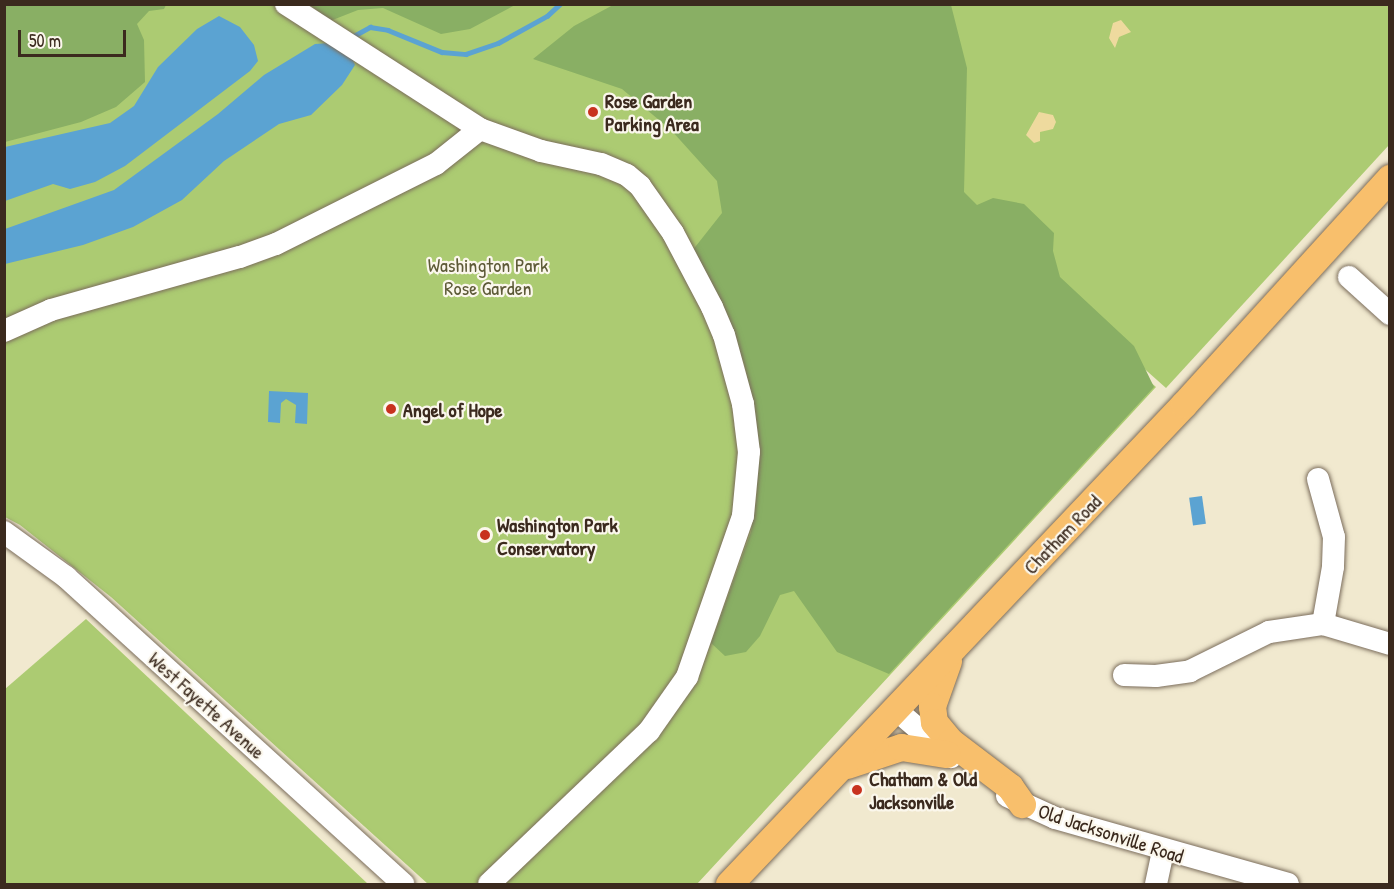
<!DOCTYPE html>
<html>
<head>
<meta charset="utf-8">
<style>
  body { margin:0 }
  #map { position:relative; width:1394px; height:889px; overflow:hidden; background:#f1e9cf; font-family:"Patrick Hand",sans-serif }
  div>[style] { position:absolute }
  .green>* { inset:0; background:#accb72 }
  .forest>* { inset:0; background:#89af64 }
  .sand>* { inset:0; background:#eeda9e }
  .water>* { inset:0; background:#5ba3d2; transform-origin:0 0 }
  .stream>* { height:4.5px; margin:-2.25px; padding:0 2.25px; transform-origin:2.25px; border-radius:2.25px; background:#5ba3d2 }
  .roads { filter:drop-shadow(0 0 2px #7b6d5c) drop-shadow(0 0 2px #7b6d5c) }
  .minor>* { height:22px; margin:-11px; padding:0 11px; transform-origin:11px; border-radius:11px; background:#fff }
  .major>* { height:27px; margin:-13.5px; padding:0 13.5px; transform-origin:13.5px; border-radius:13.5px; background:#f8bf6c }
  .dots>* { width:16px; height:16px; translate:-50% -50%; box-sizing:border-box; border:3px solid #fbf7ec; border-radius:50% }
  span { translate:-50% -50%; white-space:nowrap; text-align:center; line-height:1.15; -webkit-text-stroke:4.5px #fbf7ec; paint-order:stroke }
  .poi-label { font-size:20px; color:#3b2a1e; font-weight:700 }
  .left { translate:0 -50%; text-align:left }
  .park-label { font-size:20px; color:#5d5a37 }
  .street-label { font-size:20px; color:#3b2a1e }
  .frame { position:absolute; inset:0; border:6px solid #3b2a1e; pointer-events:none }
  .scale { position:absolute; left:18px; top:30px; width:108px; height:27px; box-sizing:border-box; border:3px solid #3b2a1e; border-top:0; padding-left:8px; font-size:18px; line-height:21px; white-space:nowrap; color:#3b2a1e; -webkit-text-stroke:4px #fbf7ec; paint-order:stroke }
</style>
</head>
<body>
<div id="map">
  <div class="green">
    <div style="clip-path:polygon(4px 5px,928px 5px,925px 184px,1156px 387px,697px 884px,428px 884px,111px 597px,20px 525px,5px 517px)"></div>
    <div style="clip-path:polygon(943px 5px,1389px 5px,1389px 145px,1166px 388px,931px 179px)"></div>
    <div style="clip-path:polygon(86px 619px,368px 884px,5px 884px,5px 689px)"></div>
  </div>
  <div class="forest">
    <div style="clip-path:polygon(5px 4px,166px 4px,166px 5px,164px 9px,149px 11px,137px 24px,144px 40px,145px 82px,116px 107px,81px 122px,5px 142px)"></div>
    <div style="clip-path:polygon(310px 5px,515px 5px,470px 29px,441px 34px,383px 8px,358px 10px,330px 21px)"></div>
    <div style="clip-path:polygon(613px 5px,951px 5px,967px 68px,964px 192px,977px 205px,993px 198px,1024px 204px,1054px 233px,1053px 251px,1060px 277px,1134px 346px,1154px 387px,889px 674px,837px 652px,794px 591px,780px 595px,760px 636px,746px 652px,725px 656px,711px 643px,751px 532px,757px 493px,754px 409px,744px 363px,692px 251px,722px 213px,717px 181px,671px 130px,622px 89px,533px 59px,574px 26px)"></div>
  </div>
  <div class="sand">
    <div style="clip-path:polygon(1121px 20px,1131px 32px,1119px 37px,1115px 48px,1109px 38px,1113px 23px)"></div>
    <div style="clip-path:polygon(1039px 112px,1053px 115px,1056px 122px,1053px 129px,1040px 132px,1040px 141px,1034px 143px,1026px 135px)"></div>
  </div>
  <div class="water">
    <div style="clip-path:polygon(219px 16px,240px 27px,254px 45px,258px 61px,250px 71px,125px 166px,95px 182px,70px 189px,53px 184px,5px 201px,5px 147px,110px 123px,134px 106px,158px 67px,197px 29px)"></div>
    <div style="clip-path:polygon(329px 43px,352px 58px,355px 65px,342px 85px,311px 115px,279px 124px,224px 161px,182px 200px,133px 227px,83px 245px,5px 264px,5px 229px,114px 190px,218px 114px,264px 75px,315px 44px)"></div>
    <div style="clip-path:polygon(269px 391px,308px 393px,307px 424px,295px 423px,296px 405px,286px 399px,281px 403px,280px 423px,268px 422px)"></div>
    <div style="left:1202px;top:496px;width:28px;height:13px;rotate:82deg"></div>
  </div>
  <div class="stream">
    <div style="left:350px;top:38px;width:23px;rotate:-29deg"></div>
    <div style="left:370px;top:27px;width:18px;rotate:9deg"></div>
    <div style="left:388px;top:30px;width:58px;rotate:22.2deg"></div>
    <div style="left:442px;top:52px;width:24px;rotate:5deg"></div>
    <div style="left:466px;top:54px;width:34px;rotate:-19deg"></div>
    <div style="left:498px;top:43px;width:56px;rotate:-28.9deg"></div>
    <div style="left:547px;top:16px;width:18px;rotate:-43deg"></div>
  </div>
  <div class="roads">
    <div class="minor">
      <div style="left:286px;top:4px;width:231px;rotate:32.8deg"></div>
      <div style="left:480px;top:129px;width:65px;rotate:19.8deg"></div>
      <div style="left:541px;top:151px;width:61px;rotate:12.2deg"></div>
      <div style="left:601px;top:164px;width:28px;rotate:23deg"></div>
      <div style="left:627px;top:175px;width:17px;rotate:40deg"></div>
      <div style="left:640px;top:186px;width:57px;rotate:54.9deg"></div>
      <div style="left:673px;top:233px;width:84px;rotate:62.2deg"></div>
      <div style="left:712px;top:307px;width:30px;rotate:67deg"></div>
      <div style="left:724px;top:335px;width:72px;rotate:74.6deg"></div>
      <div style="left:743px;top:404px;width:48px;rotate:82.9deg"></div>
      <div style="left:749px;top:452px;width:64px;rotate:95.4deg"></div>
      <div style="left:743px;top:516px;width:170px;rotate:109.2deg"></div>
      <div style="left:687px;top:677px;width:66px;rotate:125.1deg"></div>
      <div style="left:649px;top:731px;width:221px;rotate:136.3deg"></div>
      <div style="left:1349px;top:277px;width:55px;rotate:42.1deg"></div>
      <div style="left:4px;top:331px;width:51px;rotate:-24.1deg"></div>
      <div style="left:51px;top:310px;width:196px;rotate:-15.7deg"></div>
      <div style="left:240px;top:257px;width:38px;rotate:-20deg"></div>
      <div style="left:276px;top:244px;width:179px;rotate:-26.6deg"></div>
      <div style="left:436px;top:164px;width:56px;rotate:-38.5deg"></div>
      <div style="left:1318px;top:479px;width:60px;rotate:74.6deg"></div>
      <div style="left:1334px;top:537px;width:30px;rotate:92deg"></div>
      <div style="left:1333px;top:567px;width:58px;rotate:100deg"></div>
      <div style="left:4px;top:532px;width:77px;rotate:36deg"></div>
      <div style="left:66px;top:577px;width:456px;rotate:42.3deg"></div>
      <div style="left:1124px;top:675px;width:32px;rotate:2deg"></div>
      <div style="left:1156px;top:676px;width:34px;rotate:-8deg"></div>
      <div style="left:1190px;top:671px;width:88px;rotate:-26.3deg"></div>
      <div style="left:1269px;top:632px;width:55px;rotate:-8.4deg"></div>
      <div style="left:1323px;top:624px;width:70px;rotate:16.6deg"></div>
      <div style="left:895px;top:709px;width:74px;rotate:40.6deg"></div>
      <div style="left:1007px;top:796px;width:53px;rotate:24.6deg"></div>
      <div style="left:1055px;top:818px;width:242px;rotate:15.8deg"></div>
      <div style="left:1156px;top:884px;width:35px;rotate:-78deg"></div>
    </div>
    <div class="major">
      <div style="left:948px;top:661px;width:48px;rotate:109.6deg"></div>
      <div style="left:932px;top:706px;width:16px;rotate:83deg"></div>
      <div style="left:934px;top:722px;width:26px;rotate:50deg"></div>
      <div style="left:951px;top:742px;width:74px;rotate:37.3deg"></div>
      <div style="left:1010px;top:787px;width:21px;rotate:55deg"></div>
      <div style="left:847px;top:765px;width:57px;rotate:-18.4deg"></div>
      <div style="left:901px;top:747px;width:46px;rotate:8.8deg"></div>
      <div style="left:729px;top:884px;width:661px;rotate:-46.53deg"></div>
      <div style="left:1184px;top:404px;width:306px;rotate:-47.7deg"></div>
    </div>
  </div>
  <div class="dots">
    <div style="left:593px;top:112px;background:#c8321e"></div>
    <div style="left:391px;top:409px;background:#c8321e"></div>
    <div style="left:485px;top:535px;background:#c8321e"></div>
    <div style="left:857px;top:790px;background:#c8321e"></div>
  </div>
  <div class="poi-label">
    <span class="left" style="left:605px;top:112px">Rose Garden<br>Parking Area</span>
    <span class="left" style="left:403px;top:409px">Angel of Hope</span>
    <span class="left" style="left:497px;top:536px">Washington Park<br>Conservatory</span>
    <span class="left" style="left:869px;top:790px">Chatham &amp; Old<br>Jacksonville</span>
  </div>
  <div class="park-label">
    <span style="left:488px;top:276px">Washington Park<br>Rose Garden</span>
  </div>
  <div class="street-label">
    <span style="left:1062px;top:534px;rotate:-46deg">Chatham Road</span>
    <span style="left:207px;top:705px;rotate:42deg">West Fayette Avenue</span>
    <span style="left:1111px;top:833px;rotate:18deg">Old Jacksonville Road</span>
  </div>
  <div class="frame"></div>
  <div class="scale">50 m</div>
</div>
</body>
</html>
